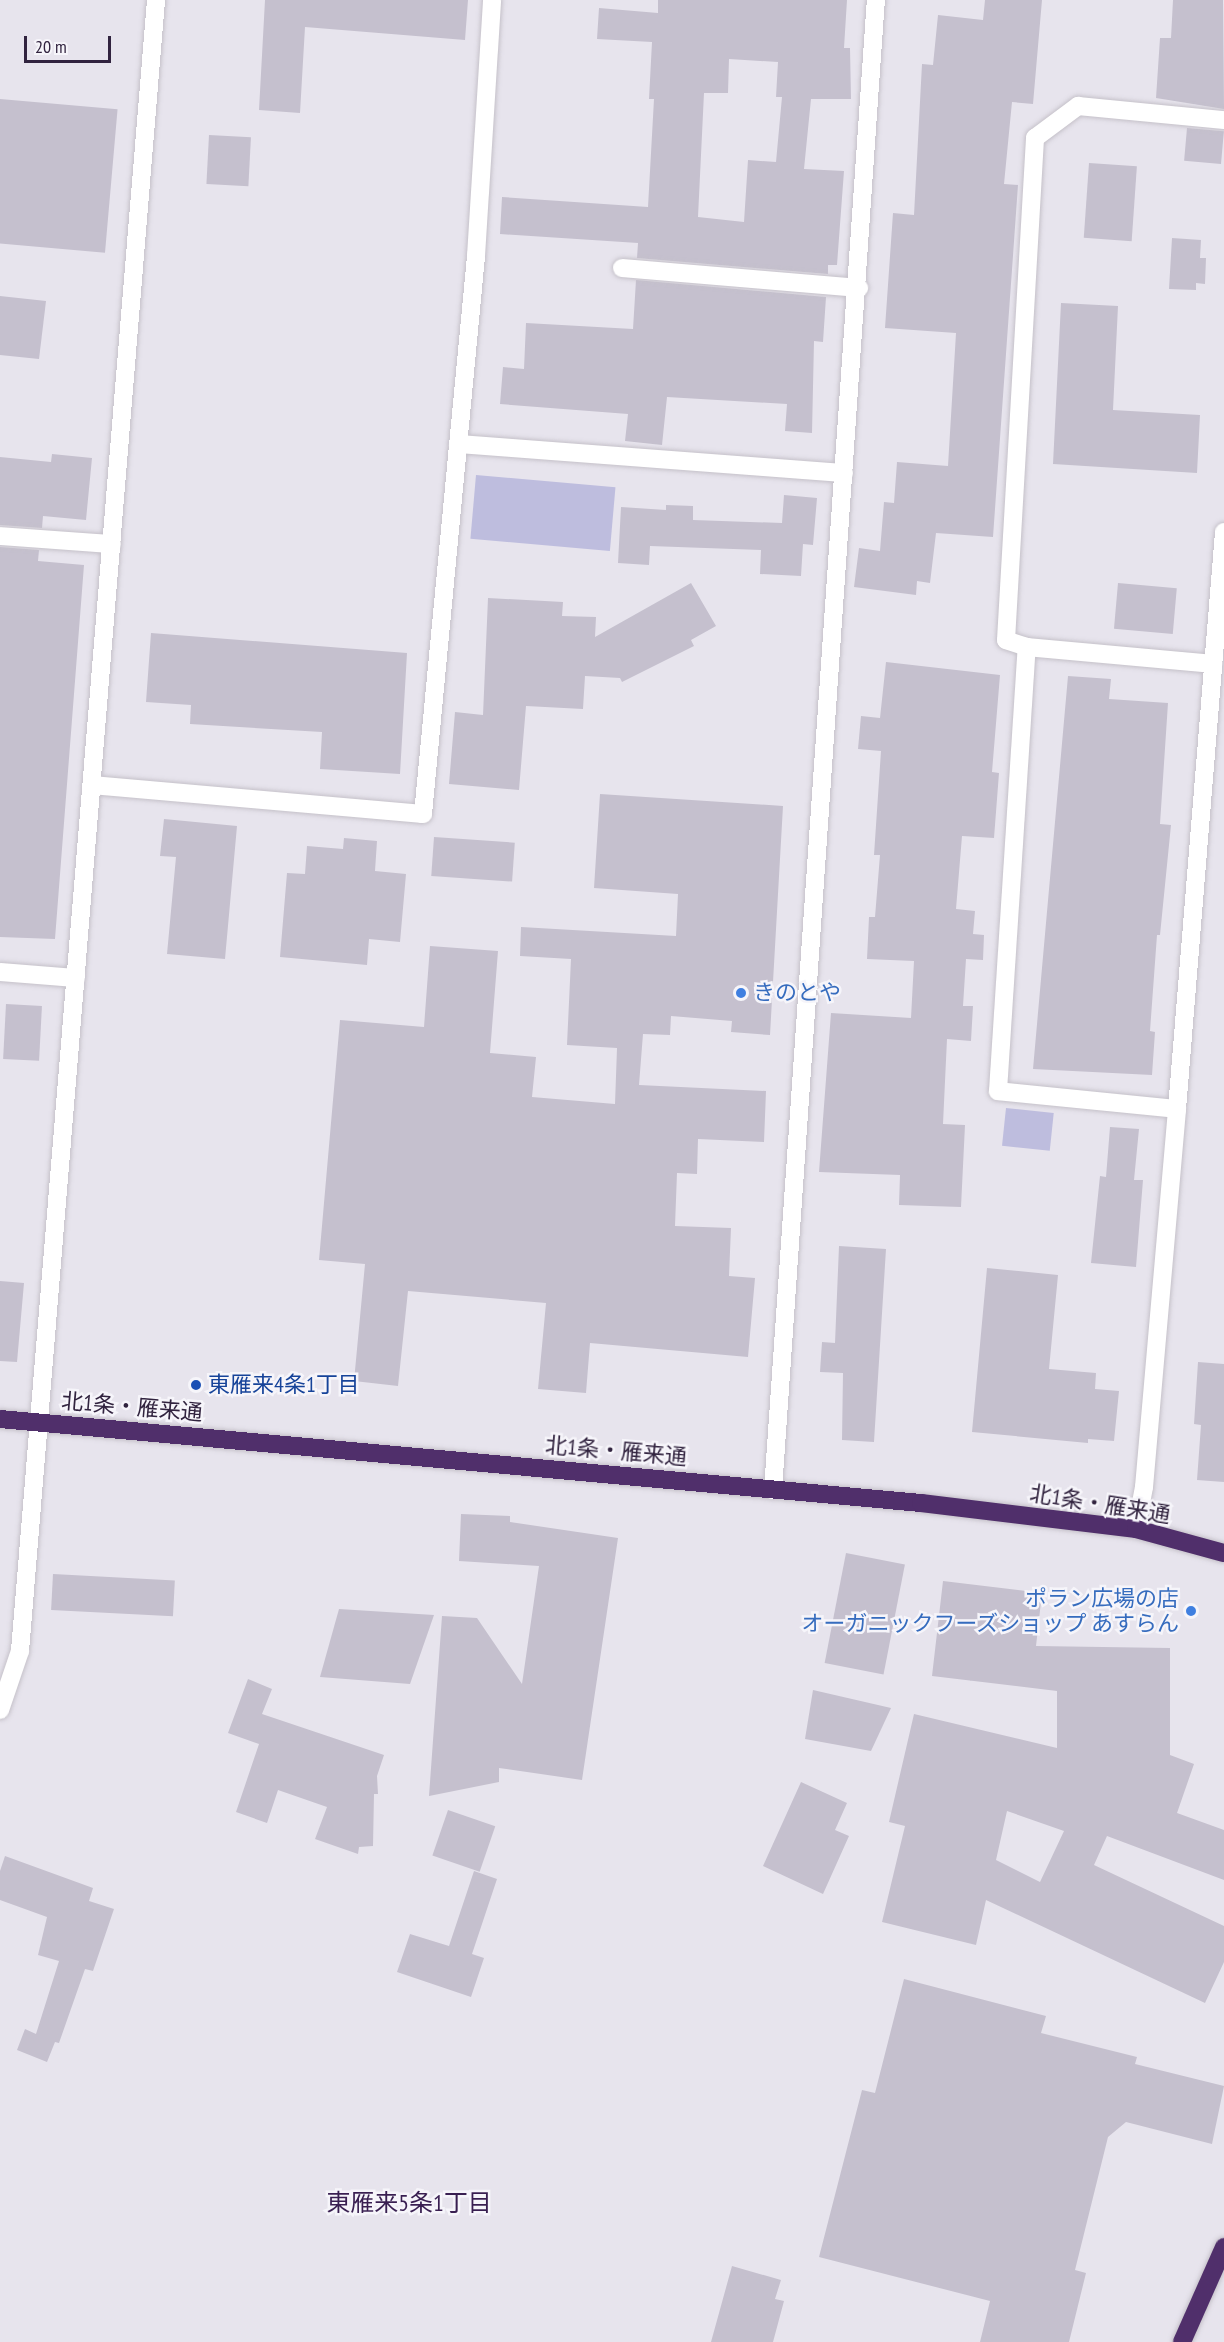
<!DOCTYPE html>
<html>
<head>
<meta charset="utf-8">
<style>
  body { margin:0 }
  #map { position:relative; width:1224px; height:2342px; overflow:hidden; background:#e7e4ed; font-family:"PT Sans Narrow","Noto Sans JP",sans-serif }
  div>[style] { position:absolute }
  .green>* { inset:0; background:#bebdde; transform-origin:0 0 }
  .building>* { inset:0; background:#c5c0ce; transform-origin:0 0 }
  .roads { filter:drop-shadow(0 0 2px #c5c1c9) drop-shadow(0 0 2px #c5c1c9) }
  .street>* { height:18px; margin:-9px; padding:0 9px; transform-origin:9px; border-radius:9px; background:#fff }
  .highway>* { height:18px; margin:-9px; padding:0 9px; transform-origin:9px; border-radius:9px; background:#502f6b }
  .dots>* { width:16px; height:16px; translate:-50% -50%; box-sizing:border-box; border:3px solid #f6f5fa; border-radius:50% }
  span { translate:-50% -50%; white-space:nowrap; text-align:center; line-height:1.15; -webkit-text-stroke:5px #f6f5fa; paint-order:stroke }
  .shop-label { font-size:22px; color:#366cbe }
  .left { translate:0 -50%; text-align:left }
  .right { translate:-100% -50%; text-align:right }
  .transit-label { font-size:22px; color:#164399 }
  .street-label { font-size:22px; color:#31233f }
  .neighbourhood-label { font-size:24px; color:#391f51 }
  .scale { position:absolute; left:24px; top:36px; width:87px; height:27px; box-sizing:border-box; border:3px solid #31233f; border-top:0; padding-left:8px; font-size:18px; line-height:21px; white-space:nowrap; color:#31233f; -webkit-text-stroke:4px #f6f5fa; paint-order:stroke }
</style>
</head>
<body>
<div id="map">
  <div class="green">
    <div style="left:476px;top:475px;width:140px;height:64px;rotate:5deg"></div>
    <div style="left:1006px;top:1108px;width:48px;height:38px;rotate:6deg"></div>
  </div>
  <div class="building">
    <div style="clip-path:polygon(265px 0,468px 0,465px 40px,305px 27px,300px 113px,259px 110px)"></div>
    <div style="clip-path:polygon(evenodd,658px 0,847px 0,844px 48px,850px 48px,851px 99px,811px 99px,804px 169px,844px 171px,837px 265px,828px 265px,828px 274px,637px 258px,638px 243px,500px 234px,502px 197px,648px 207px,654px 99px,649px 99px,652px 42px,597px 39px,599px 8px,658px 13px,658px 0,729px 59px,778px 62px,776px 97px,782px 97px,776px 162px,748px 160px,744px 222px,698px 217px,704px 93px,728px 93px,729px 59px)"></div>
    <div style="clip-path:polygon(985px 0,1042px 0,1033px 104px,1012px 102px,1004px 184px,1018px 185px,993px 537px,936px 533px,930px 583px,917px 581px,916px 595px,854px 587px,859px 548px,880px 551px,884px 502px,894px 503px,897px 462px,948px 466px,956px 333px,885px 328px,893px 213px,914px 215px,922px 64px,933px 65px,938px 15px,983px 20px)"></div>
    <div style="clip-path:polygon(1173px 0,1223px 0,1224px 109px,1156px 98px,1160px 38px,1171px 38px)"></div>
    <div style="left:0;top:99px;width:118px;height:144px;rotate:5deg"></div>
    <div style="left:1187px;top:128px;width:37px;height:33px;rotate:5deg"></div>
    <div style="left:209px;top:135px;width:42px;height:49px;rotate:3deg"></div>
    <div style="left:1089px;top:163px;width:48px;height:75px;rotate:4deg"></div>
    <div style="clip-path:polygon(1172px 238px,1201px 240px,1200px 258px,1206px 258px,1205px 284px,1196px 283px,1196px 290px,1169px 289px)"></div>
    <div style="clip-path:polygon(636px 280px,826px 297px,823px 342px,814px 341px,812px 433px,785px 431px,787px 404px,667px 397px,662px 445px,625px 441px,628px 414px,500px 404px,503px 367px,524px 369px,526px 323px,633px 329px)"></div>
    <div style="clip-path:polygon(0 296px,46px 301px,39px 359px,0 355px)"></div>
    <div style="clip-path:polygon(1061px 303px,1118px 306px,1113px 410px,1200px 415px,1197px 473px,1053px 464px)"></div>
    <div style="clip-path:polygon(52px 454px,92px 458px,86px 520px,43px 516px,42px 528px,0 525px,0 457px,51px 462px)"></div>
    <div style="clip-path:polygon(784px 495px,817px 498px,813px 545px,803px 544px,801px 576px,760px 574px,761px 550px,650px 546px,649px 565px,618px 563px,621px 507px,666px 510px,666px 505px,693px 506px,693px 520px,782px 523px)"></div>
    <div style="clip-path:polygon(0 547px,39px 550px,38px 561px,84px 565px,55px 939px,0 937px)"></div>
    <div style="clip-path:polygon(691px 583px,716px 626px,691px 640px,694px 646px,622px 682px,620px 678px,585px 676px,583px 709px,526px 706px,519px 790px,449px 784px,455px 712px,483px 715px,488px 598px,563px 602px,562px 616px,596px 617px,595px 637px)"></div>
    <div style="left:1118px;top:583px;width:59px;height:46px;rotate:5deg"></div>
    <div style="clip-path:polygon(151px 633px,407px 653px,400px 774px,320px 769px,322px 732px,190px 724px,191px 705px,146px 702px)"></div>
    <div style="clip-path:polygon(886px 662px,1000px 675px,992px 772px,999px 773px,994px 838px,962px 836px,956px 909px,975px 911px,973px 934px,984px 935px,983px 960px,966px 959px,963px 1006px,973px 1006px,971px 1041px,947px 1039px,943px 1124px,965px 1125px,961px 1207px,899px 1205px,900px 1175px,819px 1172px,831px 1013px,911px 1018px,914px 961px,867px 959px,869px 917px,875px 917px,880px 855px,874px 855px,881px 751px,858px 749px,861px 716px,880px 718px)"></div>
    <div style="clip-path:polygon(1068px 676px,1111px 679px,1109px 699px,1168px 703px,1160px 824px,1171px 825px,1160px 935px,1157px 935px,1150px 1031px,1155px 1032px,1152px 1075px,1033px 1069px)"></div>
    <div style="clip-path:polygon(600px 794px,783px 806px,770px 1035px,731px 1032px,732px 1021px,671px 1016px,670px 1035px,643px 1034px,639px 1085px,766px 1091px,764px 1142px,698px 1139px,697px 1174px,677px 1173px,675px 1226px,731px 1228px,729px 1276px,755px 1278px,748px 1357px,590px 1343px,586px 1393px,538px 1389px,546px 1303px,408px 1291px,398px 1386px,354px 1381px,365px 1264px,319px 1260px,340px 1020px,424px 1027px,430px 946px,498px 951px,490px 1053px,536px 1057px,532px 1097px,615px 1104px,617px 1048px,567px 1045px,571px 959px,520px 956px,521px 927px,676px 936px,678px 894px,594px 888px)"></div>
    <div style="clip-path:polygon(164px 819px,237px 826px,225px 959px,167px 954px,176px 857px,160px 856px)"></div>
    <div style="left:434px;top:837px;width:81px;height:39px;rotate:4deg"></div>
    <div style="clip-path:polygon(344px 838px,377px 841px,375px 871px,406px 874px,400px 942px,369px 939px,367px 965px,280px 957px,287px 873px,305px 874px,307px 846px,343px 849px)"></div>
    <div style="left:6px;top:1004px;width:36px;height:55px;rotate:3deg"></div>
    <div style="clip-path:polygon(1110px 1127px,1139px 1129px,1134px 1180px,1143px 1180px,1136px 1267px,1091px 1263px,1100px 1176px,1106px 1177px)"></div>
    <div style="clip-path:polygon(839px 1246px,886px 1249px,874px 1442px,842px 1440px,843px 1373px,820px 1372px,822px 1342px,835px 1343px)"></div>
    <div style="clip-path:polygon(987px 1268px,1058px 1275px,1049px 1369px,1096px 1373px,1095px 1389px,1119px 1391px,1114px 1441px,1088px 1439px,1088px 1443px,972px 1432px)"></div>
    <div style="clip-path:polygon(0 1281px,24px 1283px,17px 1362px,0 1361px)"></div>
    <div style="clip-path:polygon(1198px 1362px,1224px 1364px,1224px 1482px,1197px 1480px,1201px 1425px,1194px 1424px)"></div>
    <div style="clip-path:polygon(461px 1514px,510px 1516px,510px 1522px,618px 1538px,582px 1780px,499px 1768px,499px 1782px,429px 1796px,442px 1616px,477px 1618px,522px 1684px,539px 1566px,459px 1561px)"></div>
    <div style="left:846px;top:1553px;width:60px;height:112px;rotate:11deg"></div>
    <div style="left:53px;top:1574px;width:122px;height:36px;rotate:3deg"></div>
    <div style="clip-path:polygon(evenodd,943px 1581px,1042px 1593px,1036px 1646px,1170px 1648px,1170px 1755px,1194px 1764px,1177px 1813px,1224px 1830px,1224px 1880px,1107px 1836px,1094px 1865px,1224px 1926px,1224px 1962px,1205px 2003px,986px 1900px,976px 1945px,882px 1922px,905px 1826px,889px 1822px,914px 1714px,1057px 1748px,1057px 1691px,932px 1676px,943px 1581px,1007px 1811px,1064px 1831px,1040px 1882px,996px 1860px,1007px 1811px)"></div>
    <div style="clip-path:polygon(339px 1609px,434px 1615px,410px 1684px,320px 1677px)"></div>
    <div style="clip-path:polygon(248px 1679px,272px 1689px,262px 1714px,384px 1755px,377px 1776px,378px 1794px,374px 1794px,373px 1846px,359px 1847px,358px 1854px,315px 1839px,327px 1807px,278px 1790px,267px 1823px,236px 1812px,259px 1744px,228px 1733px)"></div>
    <div style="clip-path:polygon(813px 1690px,891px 1708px,871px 1751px,805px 1739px)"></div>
    <div style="clip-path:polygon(801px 1782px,847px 1803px,835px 1830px,849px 1836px,823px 1894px,763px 1866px)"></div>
    <div style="left:448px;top:1810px;width:50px;height:48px;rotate:19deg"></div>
    <div style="clip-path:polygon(5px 1856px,93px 1888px,89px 1901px,114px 1909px,93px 1971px,85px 1969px,59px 2043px,55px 2042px,47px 2062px,17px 2050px,25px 2029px,36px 2034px,59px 1961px,38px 1955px,47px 1917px,0 1900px,0 1871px)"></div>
    <div style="clip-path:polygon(474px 1871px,497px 1879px,472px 1954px,484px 1958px,471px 1997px,397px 1972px,410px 1934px,449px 1946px)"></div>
    <div style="clip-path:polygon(904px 1979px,1046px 2016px,1041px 2033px,1137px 2057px,1135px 2064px,1224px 2086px,1212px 2144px,1126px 2122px,1108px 2137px,1075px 2270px,1086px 2273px,1069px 2342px,980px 2342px,990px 2301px,819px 2257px,862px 2090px,875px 2093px)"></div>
    <div style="clip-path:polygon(732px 2266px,781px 2280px,775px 2299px,784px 2301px,773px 2342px,711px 2342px)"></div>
  </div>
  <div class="roads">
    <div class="street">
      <div style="left:622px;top:268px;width:238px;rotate:4.8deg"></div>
      <div style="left:458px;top:444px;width:387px;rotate:4.3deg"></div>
      <div style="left:0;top:536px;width:112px;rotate:4.1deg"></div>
      <div style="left:1027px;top:647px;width:22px;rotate:-162deg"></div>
      <div style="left:1006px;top:640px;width:503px;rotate:-86.69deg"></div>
      <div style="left:1035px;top:138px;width:54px;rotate:-36.7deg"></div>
      <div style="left:1078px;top:106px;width:147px;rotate:5.5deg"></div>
      <div style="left:92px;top:785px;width:332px;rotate:5deg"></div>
      <div style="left:423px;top:814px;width:561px;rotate:-84.57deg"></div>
      <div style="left:476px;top:256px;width:256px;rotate:-86.4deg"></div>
      <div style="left:0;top:972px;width:76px;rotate:4.5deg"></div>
      <div style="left:1177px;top:1109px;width:180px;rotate:-174.3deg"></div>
      <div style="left:998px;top:1091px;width:445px;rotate:-86.3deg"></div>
      <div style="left:1027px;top:647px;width:187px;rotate:5.2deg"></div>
      <div style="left:773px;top:1490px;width:1494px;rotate:-86.05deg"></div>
      <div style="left:1136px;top:1529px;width:43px;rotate:-79.2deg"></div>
      <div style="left:1144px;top:1487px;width:379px;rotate:-85deg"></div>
      <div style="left:1177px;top:1109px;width:579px;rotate:-85.34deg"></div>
      <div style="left:0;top:1710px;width:62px;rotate:-71.3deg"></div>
      <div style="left:20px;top:1651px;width:1657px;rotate:-85.29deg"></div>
    </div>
    <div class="highway">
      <div style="left:0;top:1419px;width:925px;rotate:5.21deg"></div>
      <div style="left:921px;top:1503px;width:217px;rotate:6.9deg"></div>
      <div style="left:1136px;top:1529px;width:91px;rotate:15.3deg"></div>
      <div style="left:1182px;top:2342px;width:104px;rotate:-66.1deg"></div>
    </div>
  </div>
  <div class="dots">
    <div style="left:741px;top:993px;background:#3f7fe0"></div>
    <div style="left:196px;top:1385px;background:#1a4fb4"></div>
    <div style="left:1191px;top:1611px;background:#3f7fe0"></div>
  </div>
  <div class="shop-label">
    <span class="left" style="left:753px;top:993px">きのとや</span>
    <span class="right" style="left:1179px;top:1611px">ポラン広場の店<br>オーガニックフーズショップ あすらん</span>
  </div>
  <div class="transit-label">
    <span class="left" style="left:208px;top:1385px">東雁来4条1丁目</span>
  </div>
  <div class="street-label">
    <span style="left:132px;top:1407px;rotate:5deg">北1条・雁来通</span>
    <span style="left:616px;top:1451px;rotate:5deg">北1条・雁来通</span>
    <span style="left:1100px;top:1504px;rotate:9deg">北1条・雁来通</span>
  </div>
  <div class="neighbourhood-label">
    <span style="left:409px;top:2203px">東雁来5条1丁目</span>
  </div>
  <div class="scale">20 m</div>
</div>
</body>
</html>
